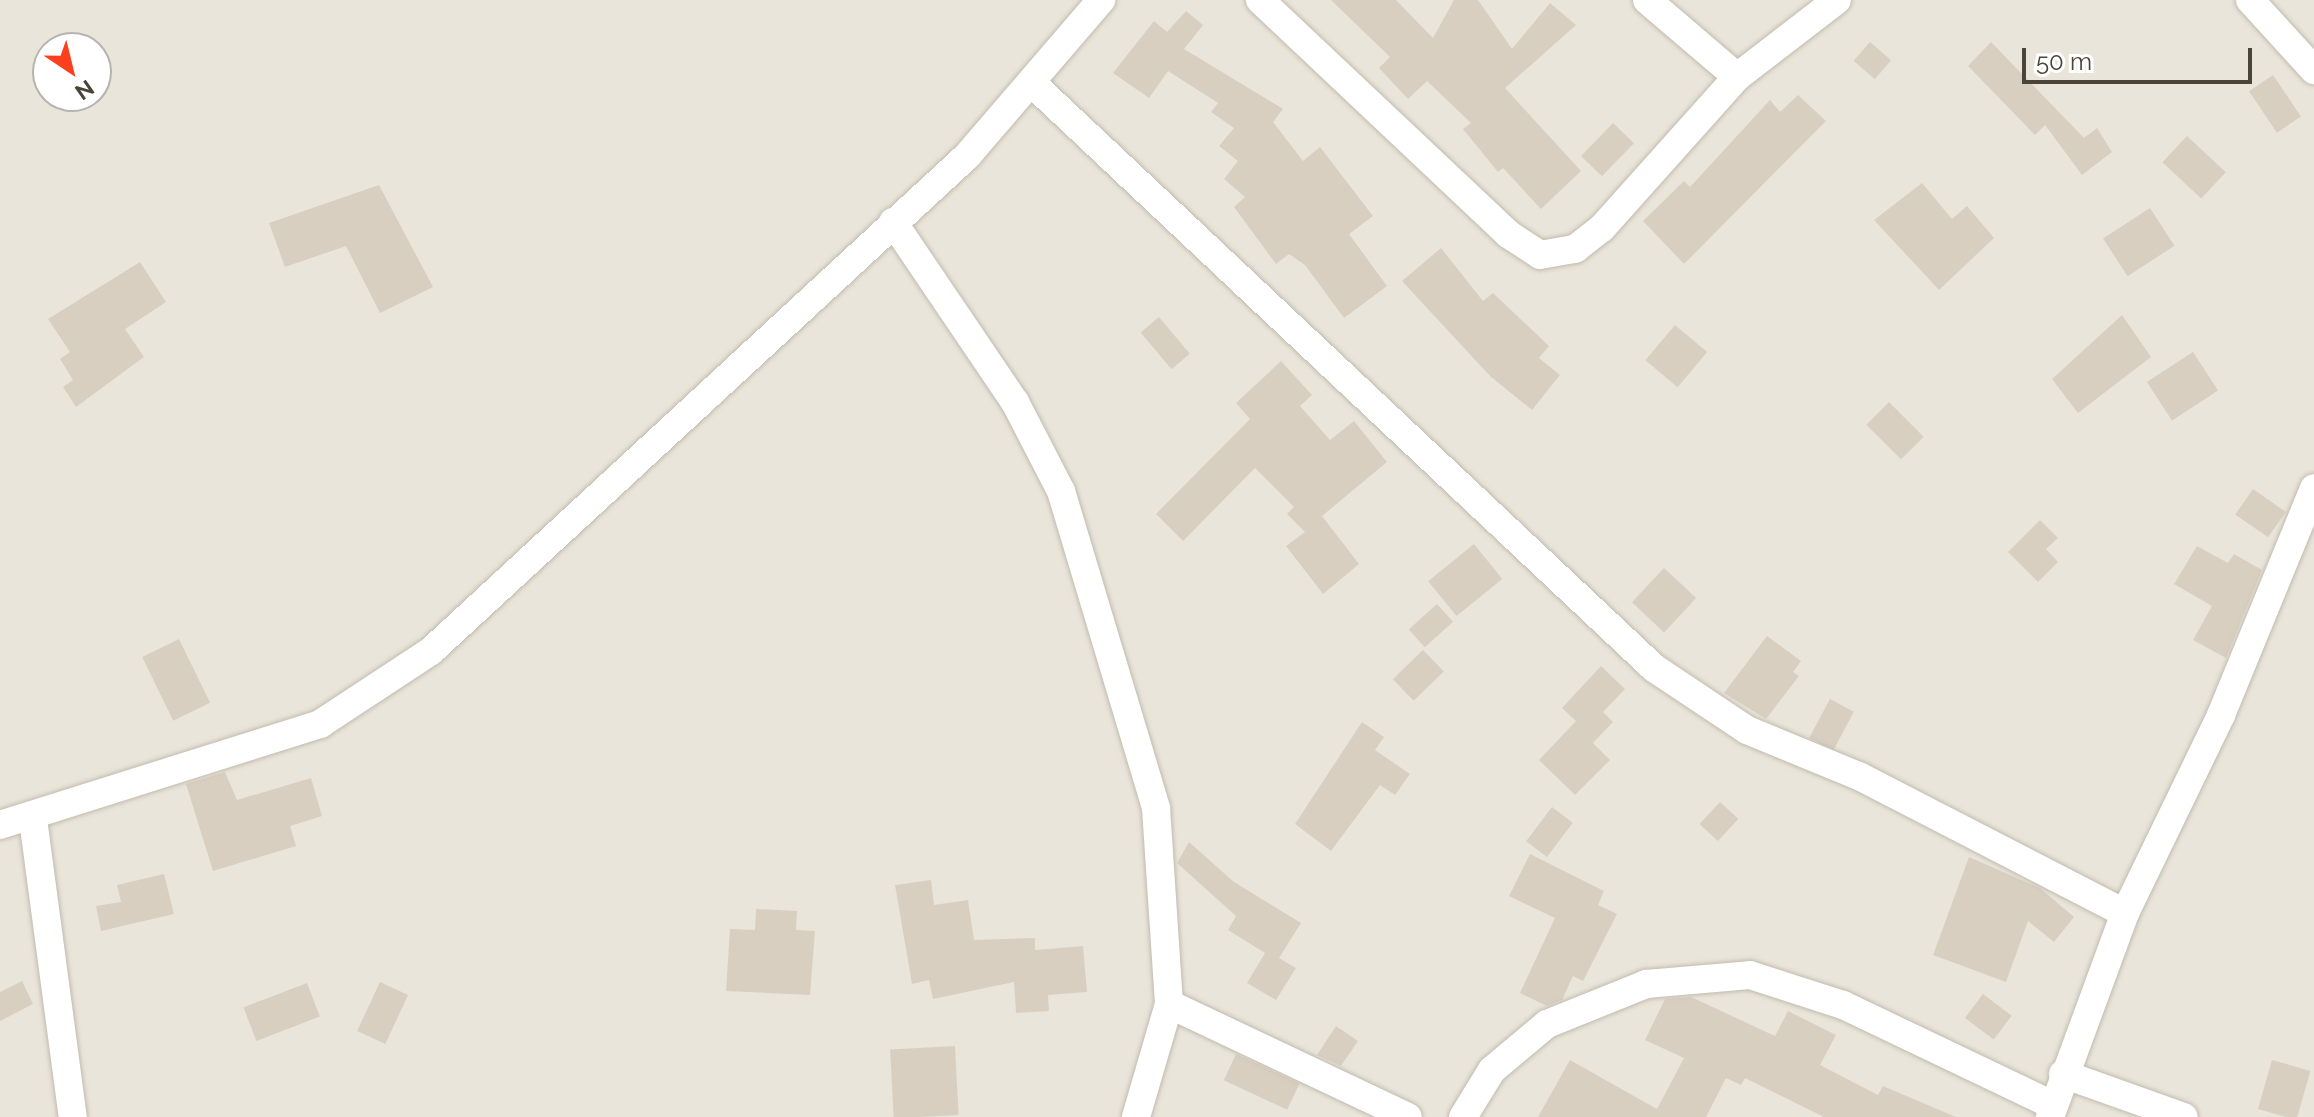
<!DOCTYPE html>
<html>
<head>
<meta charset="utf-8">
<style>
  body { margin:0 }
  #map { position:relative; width:2314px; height:1117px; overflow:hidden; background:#f6f3ec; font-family:Raleway,sans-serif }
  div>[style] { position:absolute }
  .residential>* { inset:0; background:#eae5da }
  .building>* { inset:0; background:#d8cfc1; transform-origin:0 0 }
  .roads { filter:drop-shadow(0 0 2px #c2bbae) drop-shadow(0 0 2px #c2bbae) }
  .minor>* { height:28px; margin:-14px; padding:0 14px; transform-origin:14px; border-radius:14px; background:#fff }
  span { translate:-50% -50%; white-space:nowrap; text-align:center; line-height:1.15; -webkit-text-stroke:6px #fff; paint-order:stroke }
  .north { position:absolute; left:32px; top:32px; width:80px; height:80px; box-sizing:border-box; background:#fff; border:2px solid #b7b4b0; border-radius:50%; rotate:145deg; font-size:22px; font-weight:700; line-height:32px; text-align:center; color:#4b4439 }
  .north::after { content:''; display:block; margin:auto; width:28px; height:36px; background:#fc3f1d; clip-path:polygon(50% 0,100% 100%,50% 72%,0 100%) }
  .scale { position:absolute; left:2022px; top:48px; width:230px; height:36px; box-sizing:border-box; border:4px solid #4b4439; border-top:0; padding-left:10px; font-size:24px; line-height:28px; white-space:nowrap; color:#4b4439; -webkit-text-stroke:6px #fff; paint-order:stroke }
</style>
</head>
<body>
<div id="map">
  <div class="residential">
    <div style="clip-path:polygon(evenodd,0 0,2314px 0,2314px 1117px,0 1117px,0 0,48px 48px,96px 48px,96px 96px,48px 96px,48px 48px)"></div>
  </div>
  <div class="building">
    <div style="clip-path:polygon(1331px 0,1396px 0,1433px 38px,1454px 0,1478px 0,1512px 49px,1550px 3px,1576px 25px,1505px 88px,1581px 171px,1541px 209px,1503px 168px,1498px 172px,1463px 129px,1471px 123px,1427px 81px,1408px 99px,1379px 68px,1390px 57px)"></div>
    <div style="clip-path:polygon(1186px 11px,1203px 25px,1184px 49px,1283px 109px,1273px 122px,1303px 161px,1320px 147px,1373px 216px,1349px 234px,1387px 286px,1344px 318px,1305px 265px,1289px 254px,1276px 264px,1234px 207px,1245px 197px,1224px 179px,1238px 161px,1219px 146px,1234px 128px,1211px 112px,1218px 103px,1168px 71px,1149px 98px,1113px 73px,1154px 21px,1167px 32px)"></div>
    <div style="left:1870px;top:42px;width:28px;height:25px;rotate:41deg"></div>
    <div style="clip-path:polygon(1991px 42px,2084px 138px,2097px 128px,2112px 152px,2082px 175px,2045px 125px,2035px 135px,1968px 66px)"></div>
    <div style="left:2273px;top:75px;width:50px;height:29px;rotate:56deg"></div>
    <div style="clip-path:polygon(1798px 95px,1826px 121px,1684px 264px,1643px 221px,1684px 181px,1690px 187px,1770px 100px,1780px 112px)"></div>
    <div style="left:1613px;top:123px;width:29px;height:46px;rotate:44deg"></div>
    <div style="left:2187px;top:136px;width:53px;height:36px;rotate:43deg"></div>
    <div style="clip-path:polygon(1922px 183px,1952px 219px,1967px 206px,1994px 238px,1939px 290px,1874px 220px)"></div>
    <div style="clip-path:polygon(379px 185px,433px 287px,380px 313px,346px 246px,285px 267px,269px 223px)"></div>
    <div style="left:2150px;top:208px;width:45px;height:56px;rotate:57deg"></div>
    <div style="clip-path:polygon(1441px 248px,1483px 301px,1493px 293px,1549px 346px,1539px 358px,1560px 375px,1532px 410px,1490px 376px,1402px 281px)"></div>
    <div style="clip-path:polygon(140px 262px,166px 302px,125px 329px,144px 357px,76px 407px,63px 387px,73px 380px,60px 359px,70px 352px,48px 319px)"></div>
    <div style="clip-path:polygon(2122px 315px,2151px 357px,2078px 413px,2052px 379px)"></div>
    <div style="left:1159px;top:317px;width:48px;height:24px;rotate:50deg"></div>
    <div style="left:1675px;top:325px;width:42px;height:46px;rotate:40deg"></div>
    <div style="left:2193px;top:352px;width:46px;height:55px;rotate:57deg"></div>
    <div style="clip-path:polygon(1281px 361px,1312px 395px,1300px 406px,1330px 440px,1354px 421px,1387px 462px,1322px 516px,1359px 564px,1323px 594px,1286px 546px,1305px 532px,1287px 514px,1294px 507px,1255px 468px,1183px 541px,1156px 514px,1250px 419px,1236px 403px)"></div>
    <div style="left:1889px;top:402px;width:49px;height:32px;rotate:45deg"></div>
    <div style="left:2253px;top:489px;width:40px;height:31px;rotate:35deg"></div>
    <div style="clip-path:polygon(2040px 520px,2058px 538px,2046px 549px,2058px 562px,2038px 582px,2008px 552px)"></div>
    <div style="left:1474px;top:544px;width:45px;height:59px;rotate:51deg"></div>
    <div style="clip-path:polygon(2197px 546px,2228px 563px,2234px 554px,2262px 570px,2226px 658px,2193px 640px,2212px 606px,2174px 584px)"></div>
    <div style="left:1664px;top:568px;width:44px;height:47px;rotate:43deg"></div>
    <div style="left:1437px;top:604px;width:24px;height:38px;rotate:48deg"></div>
    <div style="clip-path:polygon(1767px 636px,1801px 661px,1793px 672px,1799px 676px,1766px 719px,1724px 693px)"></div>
    <div style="left:179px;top:639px;width:71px;height:41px;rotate:64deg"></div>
    <div style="left:1423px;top:650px;width:30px;height:42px;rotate:46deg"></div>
    <div style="clip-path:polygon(1601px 666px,1625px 689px,1603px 712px,1613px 722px,1593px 743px,1610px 760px,1575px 795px,1539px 760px,1576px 721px,1562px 708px)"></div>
    <div style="left:1830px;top:699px;width:27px;height:44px;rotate:28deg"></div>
    <div style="clip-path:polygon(1362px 722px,1384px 737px,1375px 750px,1410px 774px,1395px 795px,1380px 785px,1331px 851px,1295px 824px)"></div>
    <div style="clip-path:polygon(225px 772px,237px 800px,311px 778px,322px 816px,290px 826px,296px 846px,213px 871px,186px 784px)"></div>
    <div style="left:1720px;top:802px;width:25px;height:30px;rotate:43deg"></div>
    <div style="left:1552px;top:807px;width:26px;height:43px;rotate:37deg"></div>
    <div style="clip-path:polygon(1189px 842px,1234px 882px,1301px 923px,1279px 958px,1296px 968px,1276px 1000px,1247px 983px,1265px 953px,1228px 930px,1236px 916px,1177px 863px)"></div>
    <div style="clip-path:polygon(1530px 854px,1604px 891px,1598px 905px,1617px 914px,1583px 981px,1573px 976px,1562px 1000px,1547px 1006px,1520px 993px,1555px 918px,1509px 896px)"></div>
    <div style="clip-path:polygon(1969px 857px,2040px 888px,2074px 917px,2054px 942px,2028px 921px,2006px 982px,1933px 955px)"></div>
    <div style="clip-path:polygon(164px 874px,174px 914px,101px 931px,96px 906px,121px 902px,117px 885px)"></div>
    <div style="clip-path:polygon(931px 880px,934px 905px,968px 900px,974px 940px,1035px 938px,1035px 950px,1083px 946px,1087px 992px,1048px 995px,1049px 1011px,1016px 1013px,1014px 982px,933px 999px,929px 980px,912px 984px,895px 885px)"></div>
    <div style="clip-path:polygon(756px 909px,797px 911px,796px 930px,815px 931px,810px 995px,726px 991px,730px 929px,755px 930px)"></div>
    <div style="clip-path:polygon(22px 981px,33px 1004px,0 1021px,0 992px)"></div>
    <div style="left:380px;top:982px;width:31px;height:54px;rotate:25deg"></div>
    <div style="left:307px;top:983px;width:36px;height:68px;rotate:69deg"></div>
    <div style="left:1983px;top:994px;width:36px;height:30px;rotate:37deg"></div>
    <div style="clip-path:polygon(1691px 997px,1775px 1036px,1788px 1011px,1836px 1035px,1820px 1065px,1878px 1095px,1883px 1086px,1956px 1117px,1824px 1117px,1745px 1078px,1741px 1085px,1726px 1078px,1706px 1117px,1538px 1117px,1570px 1060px,1657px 1109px,1684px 1058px,1645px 1040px,1665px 999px)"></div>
    <div style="clip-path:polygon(1336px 1026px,1358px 1041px,1341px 1066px,1317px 1055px)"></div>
    <div style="left:955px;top:1046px;width:69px;height:65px;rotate:87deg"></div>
    <div style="left:1236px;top:1054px;width:70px;height:29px;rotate:25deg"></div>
    <div style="left:2272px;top:1060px;width:40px;height:51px;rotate:16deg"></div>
  </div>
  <div class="roads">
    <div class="minor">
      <div style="left:1260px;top:0;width:341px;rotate:43.3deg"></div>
      <div style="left:1508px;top:234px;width:38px;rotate:33deg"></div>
      <div style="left:1540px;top:255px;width:36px;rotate:-10deg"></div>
      <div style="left:1575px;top:249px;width:34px;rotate:-38deg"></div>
      <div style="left:1602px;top:228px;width:203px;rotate:-48.2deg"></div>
      <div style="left:1737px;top:77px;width:126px;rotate:-37.6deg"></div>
      <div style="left:1647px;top:0;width:118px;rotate:40.5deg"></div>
      <div style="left:2250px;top:0;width:95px;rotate:47.6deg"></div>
      <div style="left:1034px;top:85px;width:851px;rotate:43.24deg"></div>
      <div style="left:1654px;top:668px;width:112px;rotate:33.7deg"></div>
      <div style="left:1747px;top:730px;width:123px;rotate:22.4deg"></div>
      <div style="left:1861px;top:777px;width:297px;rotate:27.3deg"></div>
      <div style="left:893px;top:222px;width:217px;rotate:55.9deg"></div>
      <div style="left:1015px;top:402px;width:100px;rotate:62.7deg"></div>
      <div style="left:1061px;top:491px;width:331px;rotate:73.3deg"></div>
      <div style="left:1156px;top:808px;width:196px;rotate:86.2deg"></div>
      <div style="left:1169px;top:1004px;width:118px;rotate:106.3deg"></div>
      <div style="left:33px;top:819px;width:301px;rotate:82.4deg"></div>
      <div style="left:0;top:825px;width:336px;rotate:-17.5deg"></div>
      <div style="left:320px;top:724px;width:133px;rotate:-33.3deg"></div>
      <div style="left:431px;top:651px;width:730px;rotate:-42.72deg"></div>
      <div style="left:967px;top:156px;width:206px;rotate:-49.3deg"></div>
      <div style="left:1169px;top:1004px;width:264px;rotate:25.3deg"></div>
      <div style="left:2063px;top:1074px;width:128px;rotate:19.6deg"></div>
      <div style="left:1463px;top:1117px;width:55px;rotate:-58.3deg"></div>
      <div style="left:1492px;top:1070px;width:72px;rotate:-39.9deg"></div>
      <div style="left:1547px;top:1024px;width:107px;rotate:-22deg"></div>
      <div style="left:1646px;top:984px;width:104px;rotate:-4.9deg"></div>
      <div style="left:1750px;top:975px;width:98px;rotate:17.9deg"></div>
      <div style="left:1843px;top:1005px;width:233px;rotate:25.5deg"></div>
      <div style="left:2050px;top:1117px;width:217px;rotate:-69.8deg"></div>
      <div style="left:2125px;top:913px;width:220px;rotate:-64.1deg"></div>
      <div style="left:2221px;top:715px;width:245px;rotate:-67.7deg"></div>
    </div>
  </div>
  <div class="north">N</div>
  <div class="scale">50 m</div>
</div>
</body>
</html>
